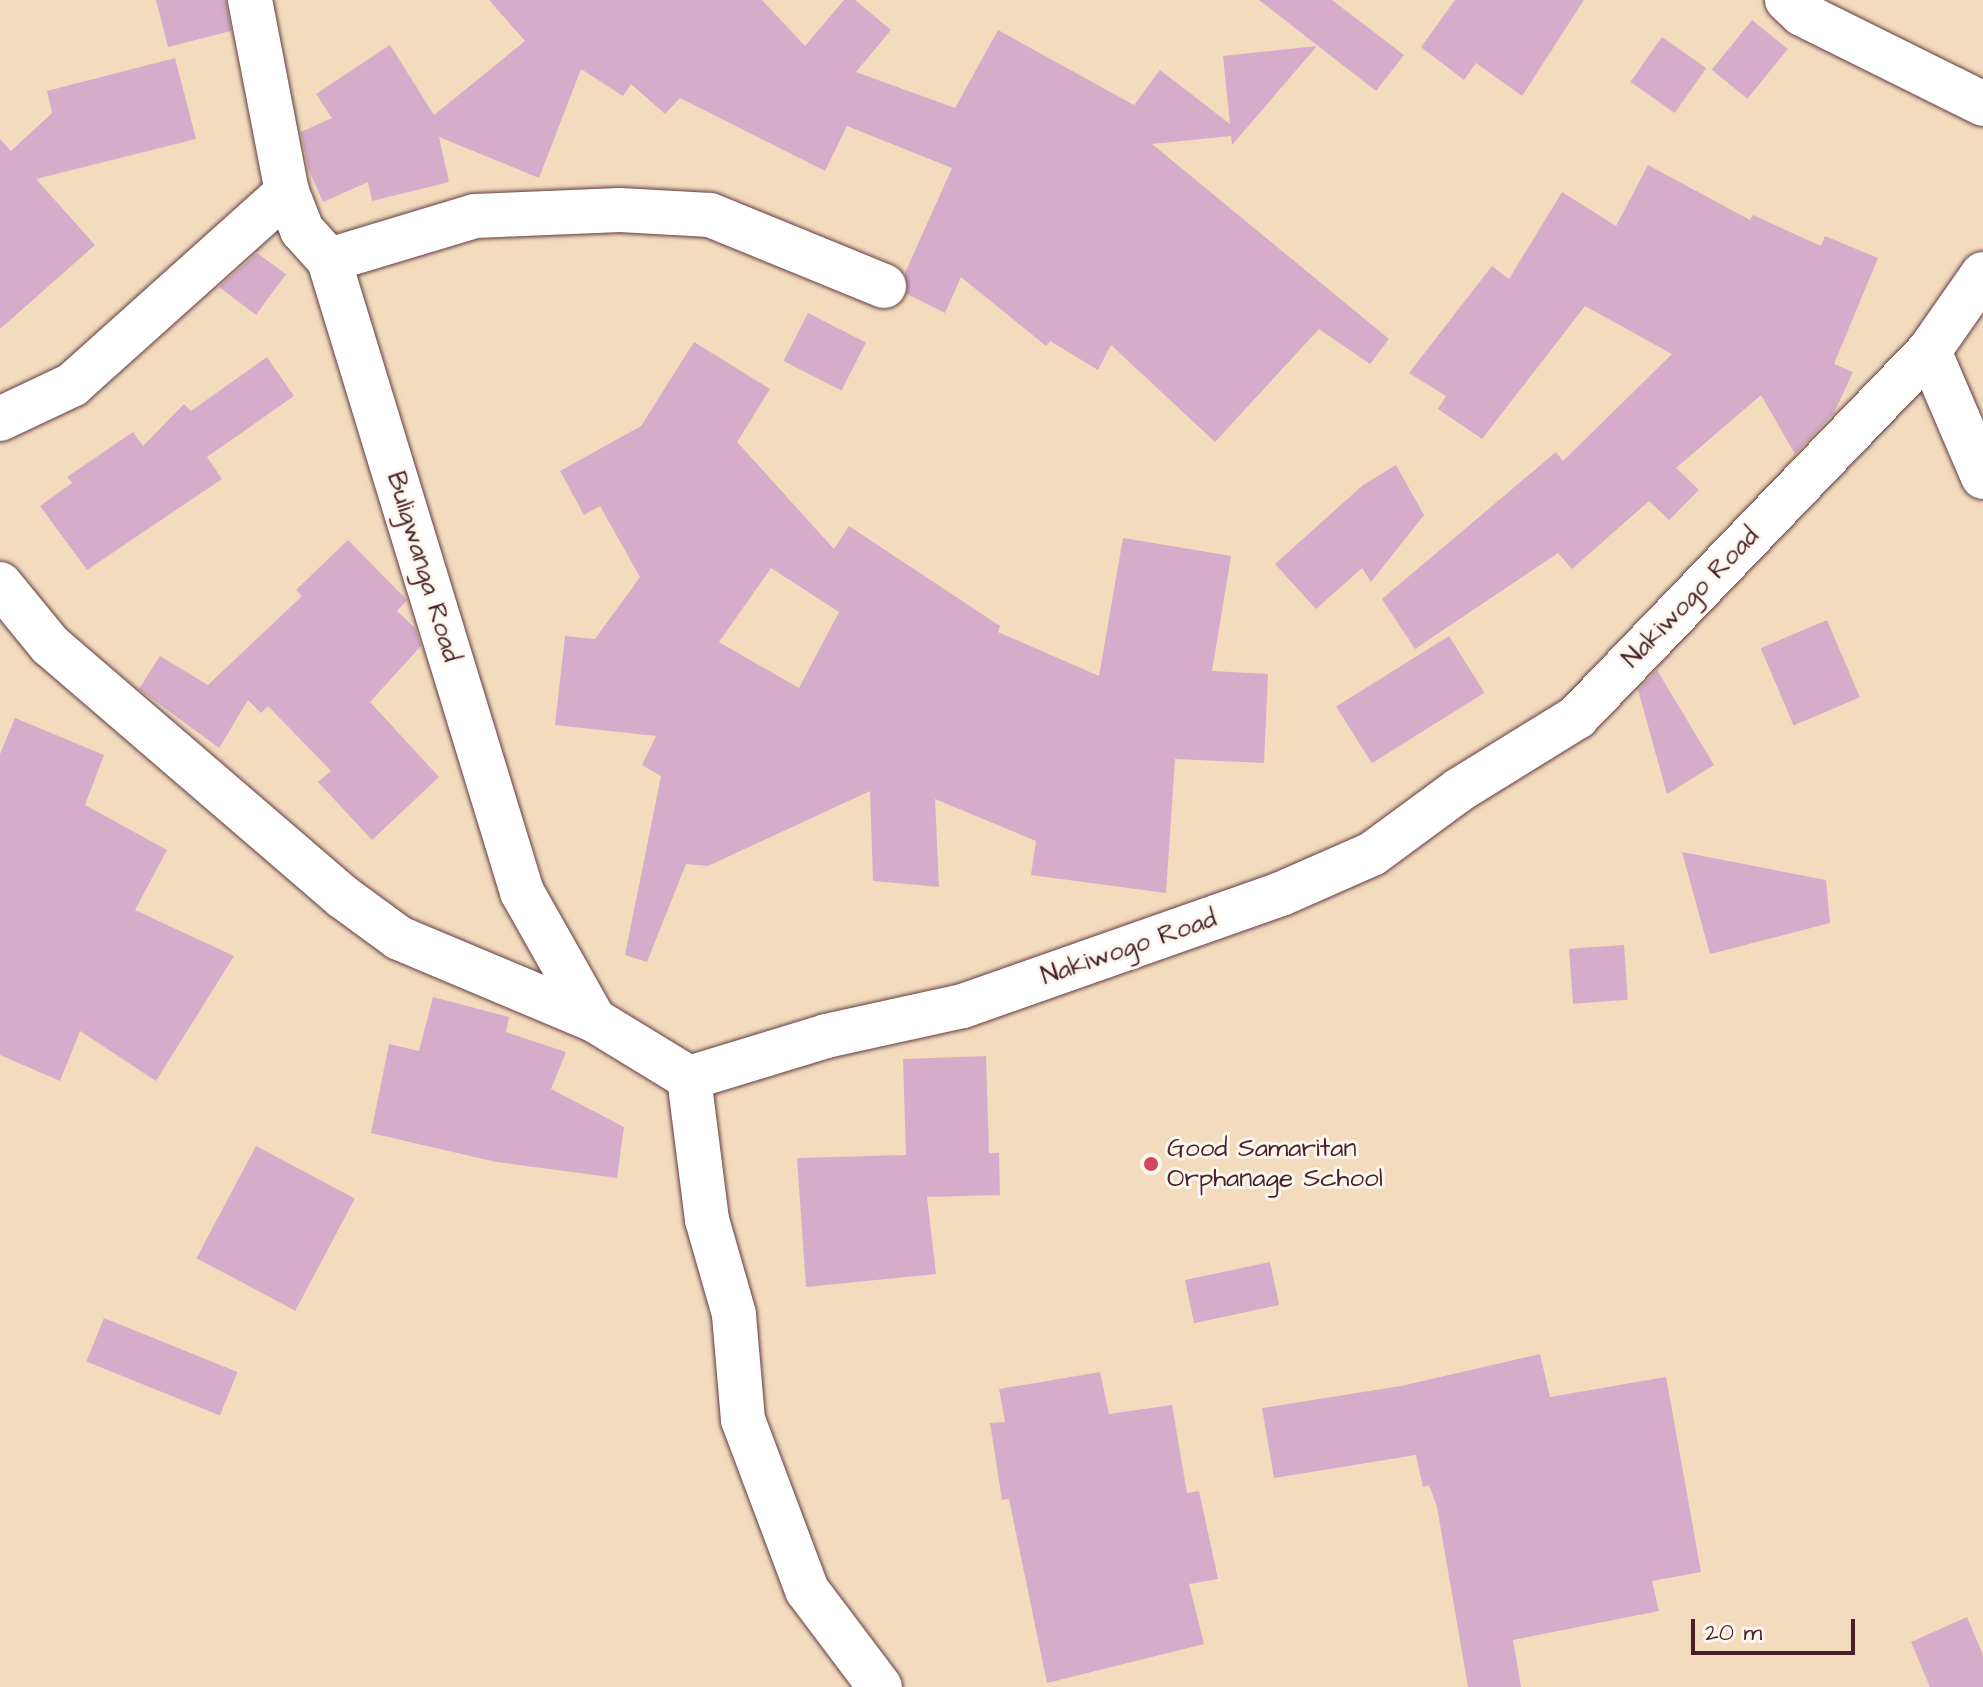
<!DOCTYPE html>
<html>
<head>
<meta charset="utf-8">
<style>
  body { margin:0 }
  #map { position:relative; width:1983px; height:1687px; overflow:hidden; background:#f3dcbe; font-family:"Architects Daughter",sans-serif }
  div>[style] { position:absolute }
  .building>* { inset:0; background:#d6acca; transform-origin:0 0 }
  .roads { filter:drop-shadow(0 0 2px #633b41) drop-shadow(0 0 2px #633b41) }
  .street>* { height:44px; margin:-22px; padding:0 22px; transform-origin:22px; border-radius:22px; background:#fff }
  .secondary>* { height:44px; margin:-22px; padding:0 22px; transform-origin:22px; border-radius:22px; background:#fff }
  .dots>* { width:22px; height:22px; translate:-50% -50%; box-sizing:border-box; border:4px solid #fbf7ec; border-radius:50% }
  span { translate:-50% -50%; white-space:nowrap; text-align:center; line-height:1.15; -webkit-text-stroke:6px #fbf7ec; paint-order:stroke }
  .street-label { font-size:26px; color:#4a1f2b }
  .poi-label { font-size:26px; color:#4a1f2b }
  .left { translate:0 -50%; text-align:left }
  .scale { position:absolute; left:1691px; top:1619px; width:164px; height:36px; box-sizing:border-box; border:4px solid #4a1f2b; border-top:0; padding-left:10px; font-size:24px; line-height:28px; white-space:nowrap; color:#4a1f2b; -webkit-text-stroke:6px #fbf7ec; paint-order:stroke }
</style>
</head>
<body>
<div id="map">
  <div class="building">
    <div style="clip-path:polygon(156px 0,226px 0,231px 31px,168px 47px)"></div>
    <div style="clip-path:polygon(489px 0,762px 0,805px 46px,844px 0,855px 0,891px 30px,856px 72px,955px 108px,998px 30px,1134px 105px,1160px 70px,1230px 124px,1223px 56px,1317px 46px,1232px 145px,1231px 136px,1152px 144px,1389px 339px,1370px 364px,1319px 329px,1215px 442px,1111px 345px,1098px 370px,1050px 341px,1046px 346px,961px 277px,945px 313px,907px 294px,905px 273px,952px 168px,847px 126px,825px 171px,680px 98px,665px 114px,631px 84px,623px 96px,581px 69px,539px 178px,439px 137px,449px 182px,372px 201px,368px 182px,323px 202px,308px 168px,301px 132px,332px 118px,316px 94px,390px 45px,434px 115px,525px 41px)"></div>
    <div style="clip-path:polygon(1259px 0,1332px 0,1404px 55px,1376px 91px)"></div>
    <div style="clip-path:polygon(1455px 0,1584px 0,1522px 96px,1476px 63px,1464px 80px,1421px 47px)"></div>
    <div style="left:1752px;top:20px;width:46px;height:64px;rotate:39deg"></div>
    <div style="left:1662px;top:37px;width:54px;height:55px;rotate:35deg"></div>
    <div style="clip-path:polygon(175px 58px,196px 139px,36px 179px,95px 245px,0 329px,0 139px,11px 151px,52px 113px,47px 91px)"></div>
    <div style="clip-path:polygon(1648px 165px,1750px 220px,1753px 215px,1821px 246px,1825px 236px,1878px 258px,1834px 364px,1853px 372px,1834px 413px,1795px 454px,1761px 395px,1676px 468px,1699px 490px,1669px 520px,1649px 501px,1572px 569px,1558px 553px,1415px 649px,1382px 599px,1556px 452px,1563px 461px,1672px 354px,1585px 306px,1482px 439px,1438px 409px,1446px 396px,1409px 373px,1492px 266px,1509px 279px,1562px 192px,1616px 226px)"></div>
    <div style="clip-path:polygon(257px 253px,286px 274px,256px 315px,219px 287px)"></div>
    <div style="left:808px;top:313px;width:65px;height:54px;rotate:27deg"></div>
    <div style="clip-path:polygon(evenodd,694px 342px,770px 389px,737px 442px,834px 549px,849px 526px,1000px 626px,998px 632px,1099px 676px,1123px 538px,1231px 556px,1212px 671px,1268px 674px,1264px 763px,1175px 759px,1166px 893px,1031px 875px,1036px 841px,935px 799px,939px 887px,873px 881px,870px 791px,708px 866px,686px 864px,647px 962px,625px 955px,661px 776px,642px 765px,656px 736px,555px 725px,565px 636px,595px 639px,640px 577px,600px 506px,584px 515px,560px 471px,641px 426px,694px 342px,771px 568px,839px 612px,799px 688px,719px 642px,771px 568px)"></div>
    <div style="clip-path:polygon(267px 357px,294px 396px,207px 457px,222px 479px,87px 570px,40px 506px,72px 483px,67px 477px,133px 432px,143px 446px,184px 404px,191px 411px)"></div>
    <div style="clip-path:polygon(1396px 465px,1424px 515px,1371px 582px,1362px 568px,1316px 609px,1275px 564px,1363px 485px)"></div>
    <div style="clip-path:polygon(348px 540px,407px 600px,397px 611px,415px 628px,421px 646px,370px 702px,439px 777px,372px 840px,318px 782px,331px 771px,268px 706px,261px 713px,248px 700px,219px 748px,139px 689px,160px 656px,208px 685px,302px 596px,296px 590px)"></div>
    <div style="left:1827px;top:620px;width:84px;height:72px;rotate:67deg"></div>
    <div style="left:1449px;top:636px;width:67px;height:133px;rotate:58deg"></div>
    <div style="clip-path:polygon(1657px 670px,1714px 765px,1667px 794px,1638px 690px)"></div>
    <div style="clip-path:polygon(15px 718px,104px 755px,85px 805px,167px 850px,135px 910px,234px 956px,156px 1081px,80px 1031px,60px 1081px,0 1055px,0 754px)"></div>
    <div style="clip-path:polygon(1682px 852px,1826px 880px,1830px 923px,1710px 954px)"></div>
    <div style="left:1624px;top:945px;width:55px;height:55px;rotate:86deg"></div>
    <div style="clip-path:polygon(433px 997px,509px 1017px,506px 1032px,566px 1052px,551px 1089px,624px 1127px,617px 1178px,496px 1162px,371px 1133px,389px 1044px,419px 1051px)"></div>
    <div style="clip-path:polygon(986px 1056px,989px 1153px,999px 1153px,1000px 1195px,927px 1197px,936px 1274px,806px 1287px,797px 1158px,906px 1155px,903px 1059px)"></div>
    <div style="left:256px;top:1146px;width:112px;height:127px;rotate:28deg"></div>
    <div style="left:1270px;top:1262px;width:44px;height:87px;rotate:78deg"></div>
    <div style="left:104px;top:1318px;width:144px;height:47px;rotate:22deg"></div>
    <div style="clip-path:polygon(1540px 1354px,1550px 1397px,1666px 1377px,1701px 1572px,1652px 1581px,1659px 1611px,1513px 1640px,1521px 1687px,1468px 1687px,1437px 1507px,1429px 1485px,1423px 1487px,1416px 1455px,1274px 1478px,1262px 1408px,1401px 1386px)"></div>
    <div style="clip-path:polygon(1100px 1372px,1109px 1414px,1172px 1405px,1187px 1493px,1199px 1491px,1218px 1579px,1189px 1584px,1204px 1644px,1047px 1683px,1009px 1499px,1002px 1500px,990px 1423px,1005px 1422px,999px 1389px)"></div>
    <div style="clip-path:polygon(1967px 1617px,1983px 1655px,1983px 1687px,1930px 1687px,1911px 1642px)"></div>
  </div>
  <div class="roads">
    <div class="street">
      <div style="left:250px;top:0;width:196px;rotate:79.1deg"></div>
      <div style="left:287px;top:192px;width:41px;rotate:68.5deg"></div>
      <div style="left:302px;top:230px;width:40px;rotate:48deg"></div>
      <div style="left:329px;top:260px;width:661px;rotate:73.02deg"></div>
      <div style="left:522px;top:892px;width:147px;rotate:60.6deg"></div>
      <div style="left:594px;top:1020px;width:111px;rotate:31.4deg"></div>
      <div style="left:1787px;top:0;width:21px;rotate:43deg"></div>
      <div style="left:1802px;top:14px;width:202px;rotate:26.4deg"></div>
      <div style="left:329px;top:260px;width:152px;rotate:-16.8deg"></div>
      <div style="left:475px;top:216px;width:145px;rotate:-2.4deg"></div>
      <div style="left:620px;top:210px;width:90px;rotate:3.2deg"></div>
      <div style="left:710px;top:215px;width:188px;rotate:22.2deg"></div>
      <div style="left:1929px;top:351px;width:137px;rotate:66.8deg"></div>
      <div style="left:0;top:419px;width:80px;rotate:-25.3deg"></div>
      <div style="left:72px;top:385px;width:289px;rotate:-41.9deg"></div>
      <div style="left:0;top:584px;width:79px;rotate:50.7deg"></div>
      <div style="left:50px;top:645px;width:386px;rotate:40.7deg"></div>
      <div style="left:343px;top:897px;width:69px;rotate:36.2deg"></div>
      <div style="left:399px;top:938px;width:212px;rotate:22.8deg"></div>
    </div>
    <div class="secondary">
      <div style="left:880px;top:1687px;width:121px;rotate:-127deg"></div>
      <div style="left:807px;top:1590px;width:182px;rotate:-110.6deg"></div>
      <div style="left:743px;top:1420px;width:106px;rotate:-94.9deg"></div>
      <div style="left:734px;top:1314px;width:98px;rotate:-106deg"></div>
      <div style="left:707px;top:1220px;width:143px;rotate:-97.2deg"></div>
      <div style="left:689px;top:1078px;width:143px;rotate:-17deg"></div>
      <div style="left:826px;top:1036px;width:140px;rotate:-12.4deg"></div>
      <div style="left:963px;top:1006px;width:337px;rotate:-19.4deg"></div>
      <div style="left:1281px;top:894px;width:99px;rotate:-23.7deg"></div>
      <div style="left:1372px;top:854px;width:108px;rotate:-36.3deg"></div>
      <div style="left:1459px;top:790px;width:139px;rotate:-31.7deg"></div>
      <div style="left:1577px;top:717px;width:508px;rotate:-46.12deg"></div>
      <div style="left:1929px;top:351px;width:94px;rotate:-55deg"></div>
    </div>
  </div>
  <div class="dots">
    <div style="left:1151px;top:1164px;background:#d1495b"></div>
  </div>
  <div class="street-label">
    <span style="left:423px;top:567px;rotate:73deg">Buligwanga Road</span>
    <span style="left:1691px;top:598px;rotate:-46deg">Nakiwogo Road</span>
    <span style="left:1129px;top:948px;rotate:-19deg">Nakiwogo Road</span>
  </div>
  <div class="poi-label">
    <span class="left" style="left:1167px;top:1164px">Good Samaritan<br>Orphanage School</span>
  </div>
  <div class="scale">20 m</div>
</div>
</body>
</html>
